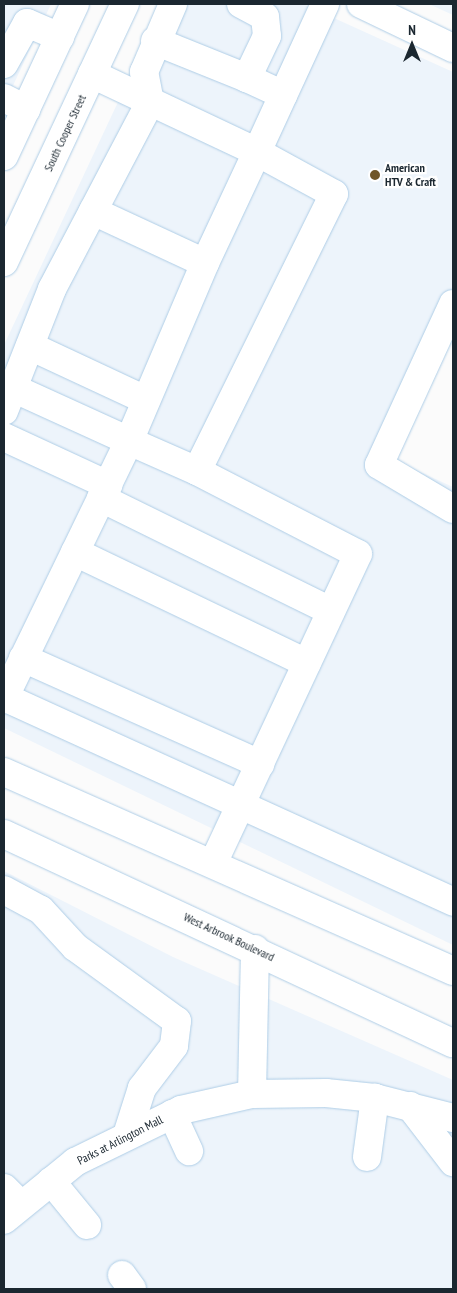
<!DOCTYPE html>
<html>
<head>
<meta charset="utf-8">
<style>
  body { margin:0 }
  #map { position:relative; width:457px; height:1293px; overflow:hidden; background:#fbfbfb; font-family:"PT Sans Narrow",sans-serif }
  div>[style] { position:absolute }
  .built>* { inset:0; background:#edf4fb }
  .roads { filter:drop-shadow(0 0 1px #aecde6) drop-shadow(0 0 1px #aecde6) }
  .minor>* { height:28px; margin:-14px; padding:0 14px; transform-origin:14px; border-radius:14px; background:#fff }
  .major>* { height:28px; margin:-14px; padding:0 14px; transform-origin:14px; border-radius:14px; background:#fff }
  .dots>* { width:14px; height:14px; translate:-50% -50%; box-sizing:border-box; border:2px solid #fff; border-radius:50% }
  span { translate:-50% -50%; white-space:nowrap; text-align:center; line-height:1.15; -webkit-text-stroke:4.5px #fff; paint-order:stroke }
  .street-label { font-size:12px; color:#1b2730 }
  .poi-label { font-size:12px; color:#1b2730; font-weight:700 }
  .left { translate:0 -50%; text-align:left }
  .frame { position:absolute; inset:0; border:5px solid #1b2730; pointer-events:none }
  .north { position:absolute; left:387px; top:20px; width:50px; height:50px; -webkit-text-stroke:4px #fff; paint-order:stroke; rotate:0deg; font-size:14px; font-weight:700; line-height:20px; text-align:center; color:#1b2730 }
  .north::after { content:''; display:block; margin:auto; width:18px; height:22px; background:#1b2730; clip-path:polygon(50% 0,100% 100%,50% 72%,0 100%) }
</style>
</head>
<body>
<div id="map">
  <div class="built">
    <div style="clip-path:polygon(4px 4px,51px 4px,4px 105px)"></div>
    <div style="clip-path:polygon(164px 4px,303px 4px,453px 72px,453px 333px,394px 460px,453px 487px,453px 945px,4px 728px,4px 345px)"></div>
    <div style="clip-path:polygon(429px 4px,453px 4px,453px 15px)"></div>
    <div style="clip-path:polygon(4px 871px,173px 957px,453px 1080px,453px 1289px,4px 1289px)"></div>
  </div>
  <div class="roads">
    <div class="minor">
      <div style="left:241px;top:4px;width:27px;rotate:28deg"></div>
      <div style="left:265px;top:17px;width:19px;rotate:84deg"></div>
      <div style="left:267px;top:36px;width:47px;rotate:115.5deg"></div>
      <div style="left:247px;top:78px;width:40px;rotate:25deg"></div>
      <div style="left:361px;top:4px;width:102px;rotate:25.6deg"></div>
      <div style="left:155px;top:41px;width:99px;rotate:21.9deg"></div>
      <div style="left:4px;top:64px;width:47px;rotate:-60.7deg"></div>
      <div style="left:27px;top:23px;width:36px;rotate:23deg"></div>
      <div style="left:92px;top:74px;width:183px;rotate:25.3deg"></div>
      <div style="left:257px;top:152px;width:163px;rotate:-65.3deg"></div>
      <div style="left:4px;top:98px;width:25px;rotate:27deg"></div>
      <div style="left:93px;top:211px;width:123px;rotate:24.9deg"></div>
      <div style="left:453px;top:304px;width:177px;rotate:114.7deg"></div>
      <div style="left:379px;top:465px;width:86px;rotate:30.7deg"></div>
      <div style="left:30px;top:346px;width:128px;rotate:25deg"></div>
      <div style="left:4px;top:384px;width:137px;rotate:24.5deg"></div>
      <div style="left:129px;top:441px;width:74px;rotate:23.8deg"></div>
      <div style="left:197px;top:471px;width:309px;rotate:-63.7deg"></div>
      <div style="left:334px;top:194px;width:88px;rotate:-151.4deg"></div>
      <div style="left:257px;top:152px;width:123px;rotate:115.1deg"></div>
      <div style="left:205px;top:263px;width:194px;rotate:113.1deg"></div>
      <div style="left:129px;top:441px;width:287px;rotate:115.9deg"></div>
      <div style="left:4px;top:411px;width:131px;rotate:-68.5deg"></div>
      <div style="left:52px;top:289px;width:211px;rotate:-62.3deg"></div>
      <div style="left:150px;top:102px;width:31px;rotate:-101deg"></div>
      <div style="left:144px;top:72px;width:74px;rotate:-66.9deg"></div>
      <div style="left:4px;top:437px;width:115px;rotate:24.8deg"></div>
      <div style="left:197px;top:471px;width:181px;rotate:27.3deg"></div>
      <div style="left:358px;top:554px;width:342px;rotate:115.1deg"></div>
      <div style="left:101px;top:498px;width:256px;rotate:26.2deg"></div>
      <div style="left:75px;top:552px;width:257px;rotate:25.6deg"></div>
      <div style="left:23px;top:658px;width:260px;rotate:24.1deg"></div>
      <div style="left:4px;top:697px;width:494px;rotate:24.5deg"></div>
      <div style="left:4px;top:772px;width:491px;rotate:23.9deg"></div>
      <div style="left:4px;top:834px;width:495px;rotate:25deg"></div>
      <div style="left:4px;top:890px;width:42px;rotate:28.4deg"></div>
      <div style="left:41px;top:910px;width:50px;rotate:47.4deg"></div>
      <div style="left:75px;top:947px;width:126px;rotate:36deg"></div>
      <div style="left:177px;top:1021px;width:25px;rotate:97deg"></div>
      <div style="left:174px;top:1046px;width:53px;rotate:127.3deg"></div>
      <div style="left:142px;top:1088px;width:49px;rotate:107.7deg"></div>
      <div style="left:252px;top:1094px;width:145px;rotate:-88.8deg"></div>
      <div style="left:410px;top:1106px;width:71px;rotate:52.5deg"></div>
      <div style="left:172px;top:1114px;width:41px;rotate:65.3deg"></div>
      <div style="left:367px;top:1157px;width:60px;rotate:-82.3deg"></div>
      <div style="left:51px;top:1181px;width:57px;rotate:50.7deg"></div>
      <div style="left:4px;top:1188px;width:24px;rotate:45deg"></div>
      <div style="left:4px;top:1220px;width:92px;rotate:-39.2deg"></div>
      <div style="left:75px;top:1162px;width:118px;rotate:-26.1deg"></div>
      <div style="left:181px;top:1110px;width:73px;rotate:-12.7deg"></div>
      <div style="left:252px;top:1094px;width:74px;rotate:-0.8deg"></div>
      <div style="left:326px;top:1093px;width:49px;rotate:5.8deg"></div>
      <div style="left:375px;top:1098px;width:81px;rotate:14.4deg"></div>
      <div style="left:122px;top:1275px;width:17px;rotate:54deg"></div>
    </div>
    <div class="major">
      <div style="left:4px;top:156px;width:168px;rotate:-65deg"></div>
      <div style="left:4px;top:262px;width:285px;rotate:-64.9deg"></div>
    </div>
  </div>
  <div class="dots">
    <div style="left:375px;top:175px;background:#6f5527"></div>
  </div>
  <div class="street-label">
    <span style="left:65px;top:133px;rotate:-65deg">South Cooper Street</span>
    <span style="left:229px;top:937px;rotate:25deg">West Arbrook Boulevard</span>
    <span style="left:120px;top:1140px;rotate:-27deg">Parks at Arlington Mall</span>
  </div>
  <div class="poi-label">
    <span class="left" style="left:385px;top:175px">American<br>HTV &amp; Craft</span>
  </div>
  <div class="frame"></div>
  <div class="north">N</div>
</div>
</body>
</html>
